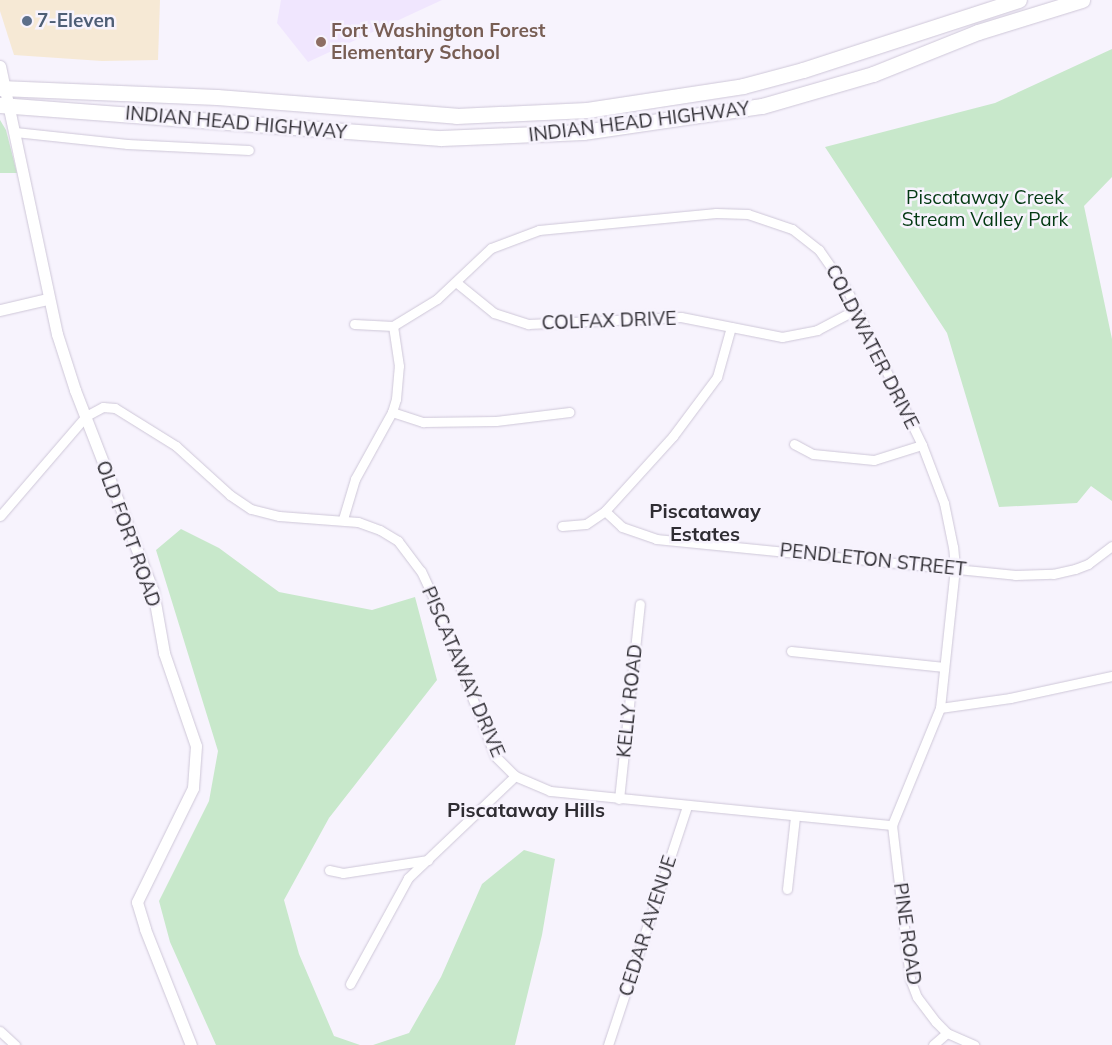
<!DOCTYPE html>
<html>
<head>
<meta charset="utf-8">
<style>
  body { margin:0 }
  #map { position:relative; width:1112px; height:1045px; overflow:hidden; background:#f7f3fd; font-family:Mulish,sans-serif }
  div>[style] { position:absolute }
  .commercial>* { inset:0; background:#f6e9d5 }
  .built>* { inset:0; background:#f0e6fe }
  .green>* { inset:0; background:#c8e8cb }
  .roads { filter:drop-shadow(0 0 1px #cec7d8) drop-shadow(0 0 1px #cec7d8) }
  .street>* { height:9px; margin:-4.5px; padding:0 4.5px; transform-origin:4.5px; border-radius:4.5px; background:#fff }
  .secondary>* { height:11px; margin:-5.5px; padding:0 5.5px; transform-origin:5.5px; border-radius:5.5px; background:#fff }
  .highway>* { height:15px; margin:-7.5px; padding:0 7.5px; transform-origin:7.5px; border-radius:7.5px; background:#fff }
  .dots>* { width:14px; height:14px; translate:-50% -50%; box-sizing:border-box; border:2px solid #f7f3fd; border-radius:50% }
  span { translate:-50% -50%; white-space:nowrap; text-align:center; line-height:1.15; -webkit-text-stroke:5px #f7f3fd; paint-order:stroke }
  .service-label { font-size:19px; color:#4e5e75; font-weight:700 }
  .left { translate:0 -50%; text-align:left }
  .education-label { font-size:19px; color:#785e54; font-weight:700 }
  .street-label { font-size:19px; color:#2f2d33 }
  .park-label { font-size:19px; color:#033912 }
  .neighbourhood-label { font-size:20px; color:#2f2d33; font-weight:700 }
</style>
</head>
<body>
<div id="map">
  <div class="commercial">
    <div style="clip-path:polygon(0 0,160px 0,158px 60px,102px 61px,14px 55px,0 11px)"></div>
  </div>
  <div class="built">
    <div style="clip-path:polygon(281px 0,442px 0,308px 62px,277px 23px)"></div>
  </div>
  <div class="green">
    <div style="clip-path:polygon(1112px 49px,1112px 177px,1084px 206px,1112px 339px,1112px 501px,1091px 486px,1077px 503px,999px 507px,947px 333px,825px 147px,995px 103px)"></div>
    <div style="clip-path:polygon(0 120px,6px 130px,17px 173px,0 173px)"></div>
    <div style="clip-path:polygon(181px 529px,219px 548px,279px 592px,372px 610px,415px 597px,437px 680px,329px 818px,284px 900px,299px 954px,334px 1036px,360px 1045px,216px 1045px,170px 942px,159px 901px,209px 801px,218px 751px,156px 550px)"></div>
    <div style="clip-path:polygon(524px 850px,555px 859px,542px 935px,515px 1045px,373px 1045px,409px 1033px,441px 977px,482px 884px)"></div>
  </div>
  <div class="roads">
    <div class="street">
      <div style="left:15px;top:132px;width:113px;rotate:6.1deg"></div>
      <div style="left:127px;top:144px;width:122px;rotate:2.8deg"></div>
      <div style="left:457px;top:283px;width:48px;rotate:39deg"></div>
      <div style="left:494px;top:313px;width:36px;rotate:18deg"></div>
      <div style="left:528px;top:324px;width:153px;rotate:-2.6deg"></div>
      <div style="left:681px;top:317px;width:103px;rotate:11.2deg"></div>
      <div style="left:782px;top:337px;width:36px;rotate:-11deg"></div>
      <div style="left:817px;top:330px;width:43px;rotate:-27.8deg"></div>
      <div style="left:392px;top:412px;width:33px;rotate:18deg"></div>
      <div style="left:423px;top:422px;width:73px;rotate:-0.8deg"></div>
      <div style="left:496px;top:421px;width:74px;rotate:-7deg"></div>
      <div style="left:794px;top:444px;width:21px;rotate:28deg"></div>
      <div style="left:813px;top:454px;width:61px;rotate:5.6deg"></div>
      <div style="left:874px;top:460px;width:50px;rotate:-17.4deg"></div>
      <div style="left:605px;top:511px;width:23px;rotate:43deg"></div>
      <div style="left:622px;top:527px;width:36px;rotate:19deg"></div>
      <div style="left:656px;top:539px;width:361px;rotate:5.7deg"></div>
      <div style="left:1015px;top:575px;width:38px;rotate:-2deg"></div>
      <div style="left:1053px;top:574px;width:23px;rotate:-13deg"></div>
      <div style="left:1075px;top:569px;width:14px;rotate:-21deg"></div>
      <div style="left:1088px;top:564px;width:30px;rotate:-37deg"></div>
      <div style="left:0;top:516px;width:132px;rotate:-49.3deg"></div>
      <div style="left:86px;top:416px;width:19px;rotate:-28deg"></div>
      <div style="left:103px;top:407px;width:12px;rotate:5deg"></div>
      <div style="left:115px;top:408px;width:72px;rotate:31.9deg"></div>
      <div style="left:176px;top:446px;width:73px;rotate:42.2deg"></div>
      <div style="left:230px;top:495px;width:25px;rotate:34deg"></div>
      <div style="left:251px;top:509px;width:29px;rotate:14deg"></div>
      <div style="left:279px;top:516px;width:79px;rotate:4.3deg"></div>
      <div style="left:358px;top:522px;width:23px;rotate:20deg"></div>
      <div style="left:380px;top:530px;width:21px;rotate:31deg"></div>
      <div style="left:398px;top:541px;width:38px;rotate:53deg"></div>
      <div style="left:421px;top:571px;width:23px;rotate:65deg"></div>
      <div style="left:431px;top:592px;width:176px;rotate:68.7deg"></div>
      <div style="left:495px;top:756px;width:28px;rotate:45deg"></div>
      <div style="left:515px;top:776px;width:38px;rotate:23deg"></div>
      <div style="left:550px;top:791px;width:344px;rotate:5.7deg"></div>
      <div style="left:892px;top:825px;width:126px;rotate:-67.7deg"></div>
      <div style="left:940px;top:708px;width:141px;rotate:-83.9deg"></div>
      <div style="left:955px;top:568px;width:21px;rotate:-95deg"></div>
      <div style="left:953px;top:547px;width:45px;rotate:-101.6deg"></div>
      <div style="left:944px;top:503px;width:62px;rotate:-110.8deg"></div>
      <div style="left:922px;top:445px;width:172px;rotate:-115.8deg"></div>
      <div style="left:847px;top:290px;width:49px;rotate:-125deg"></div>
      <div style="left:819px;top:250px;width:34px;rotate:-142deg"></div>
      <div style="left:792px;top:229px;width:46px;rotate:-161.2deg"></div>
      <div style="left:748px;top:214px;width:32px;rotate:-178deg"></div>
      <div style="left:716px;top:213px;width:178px;rotate:174.5deg"></div>
      <div style="left:539px;top:230px;width:51px;rotate:159.4deg"></div>
      <div style="left:491px;top:248px;width:74px;rotate:136.6deg"></div>
      <div style="left:437px;top:299px;width:52px;rotate:148.5deg"></div>
      <div style="left:393px;top:326px;width:39px;rotate:-177deg"></div>
      <div style="left:343px;top:519px;width:42px;rotate:-73.3deg"></div>
      <div style="left:355px;top:479px;width:77px;rotate:-61.1deg"></div>
      <div style="left:392px;top:412px;width:14px;rotate:-73deg"></div>
      <div style="left:396px;top:399px;width:33px;rotate:-85deg"></div>
      <div style="left:399px;top:366px;width:40px;rotate:-98.5deg"></div>
      <div style="left:562px;top:526px;width:24px;rotate:-5deg"></div>
      <div style="left:586px;top:524px;width:23px;rotate:-34deg"></div>
      <div style="left:605px;top:511px;width:101px;rotate:-47.8deg"></div>
      <div style="left:673px;top:436px;width:74px;rotate:-53.3deg"></div>
      <div style="left:717px;top:377px;width:52px;rotate:-74.4deg"></div>
      <div style="left:791px;top:651px;width:154px;rotate:6deg"></div>
      <div style="left:940px;top:708px;width:71px;rotate:-8.1deg"></div>
      <div style="left:1010px;top:698px;width:104px;rotate:-12.2deg"></div>
      <div style="left:619px;top:799px;width:196px;rotate:-83.9deg"></div>
      <div style="left:892px;top:825px;width:155px;rotate:83.3deg"></div>
      <div style="left:910px;top:979px;width:19px;rotate:69deg"></div>
      <div style="left:917px;top:997px;width:31px;rotate:53deg"></div>
      <div style="left:936px;top:1022px;width:16px;rotate:45deg"></div>
      <div style="left:947px;top:1033px;width:30px;rotate:24deg"></div>
      <div style="left:329px;top:870px;width:14px;rotate:12deg"></div>
      <div style="left:343px;top:873px;width:86px;rotate:-8.7deg"></div>
      <div style="left:787px;top:889px;width:72px;rotate:-83.7deg"></div>
      <div style="left:350px;top:984px;width:121px;rotate:-61.3deg"></div>
      <div style="left:408px;top:878px;width:148px;rotate:-43.6deg"></div>
      <div style="left:0;top:1031px;width:21px;rotate:43deg"></div>
      <div style="left:608px;top:1045px;width:252px;rotate:-71.7deg"></div>
      <div style="left:933px;top:1045px;width:18px;rotate:-41deg"></div>
    </div>
    <div class="secondary">
      <div style="left:0;top:66px;width:274px;rotate:78deg"></div>
      <div style="left:57px;top:334px;width:59px;rotate:72.2deg"></div>
      <div style="left:75px;top:390px;width:216px;rotate:68.8deg"></div>
      <div style="left:153px;top:591px;width:63px;rotate:79.9deg"></div>
      <div style="left:164px;top:653px;width:98px;rotate:71deg"></div>
      <div style="left:196px;top:746px;width:42px;rotate:94.1deg"></div>
      <div style="left:193px;top:788px;width:127px;rotate:116.2deg"></div>
      <div style="left:137px;top:902px;width:28px;rotate:73deg"></div>
      <div style="left:145px;top:929px;width:125px;rotate:68.4deg"></div>
      <div style="left:0;top:310px;width:48px;rotate:-13.2deg"></div>
    </div>
    <div class="highway">
      <div style="left:0;top:88px;width:217px;rotate:2.4deg"></div>
      <div style="left:217px;top:97px;width:240px;rotate:4.5deg"></div>
      <div style="left:456px;top:116px;width:131px;rotate:-2.6deg"></div>
      <div style="left:587px;top:110px;width:158px;rotate:-8.7deg"></div>
      <div style="left:743px;top:86px;width:62px;rotate:-14.9deg"></div>
      <div style="left:803px;top:70px;width:227px;rotate:-18deg"></div>
      <div style="left:0;top:105px;width:442px;rotate:4.3deg"></div>
      <div style="left:441px;top:138px;width:142px;rotate:-2.4deg"></div>
      <div style="left:583px;top:132px;width:181px;rotate:-8.3deg"></div>
      <div style="left:762px;top:106px;width:116px;rotate:-16.1deg"></div>
      <div style="left:873px;top:74px;width:113px;rotate:-21.8deg"></div>
      <div style="left:978px;top:32px;width:109px;rotate:-17.1deg"></div>
    </div>
  </div>
  <div class="dots">
    <div style="left:27px;top:21px;background:#5c6f8a"></div>
    <div style="left:321px;top:42px;background:#8d6e63"></div>
  </div>
  <div class="service-label">
    <span class="left" style="left:37px;top:21px">7-Eleven</span>
  </div>
  <div class="education-label">
    <span class="left" style="left:331px;top:42px">Fort Washington Forest<br>Elementary School</span>
  </div>
  <div class="street-label">
    <span style="left:639px;top:122px;rotate:-7deg">INDIAN HEAD HIGHWAY</span>
    <span style="left:236px;top:123px;rotate:5deg">INDIAN HEAD HIGHWAY</span>
    <span style="left:609px;top:321px;rotate:-2deg">COLFAX DRIVE</span>
    <span style="left:872px;top:347px;rotate:63deg">COLDWATER DRIVE</span>
    <span style="left:128px;top:534px;rotate:70deg">OLD FORT ROAD</span>
    <span style="left:873px;top:560px;rotate:6deg">PENDLETON STREET</span>
    <span style="left:463px;top:672px;rotate:67deg">PISCATAWAY DRIVE</span>
    <span style="left:630px;top:701px;rotate:-84deg">KELLY ROAD</span>
    <span style="left:648px;top:926px;rotate:-72deg">CEDAR AVENUE</span>
    <span style="left:907px;top:934px;rotate:82deg">PINE ROAD</span>
  </div>
  <div class="park-label">
    <span style="left:985px;top:209px">Piscataway Creek<br>Stream Valley Park</span>
  </div>
  <div class="neighbourhood-label">
    <span style="left:705px;top:522px">Piscataway<br>Estates</span>
    <span style="left:526px;top:809px">Piscataway Hills</span>
  </div>
</div>
</body>
</html>
